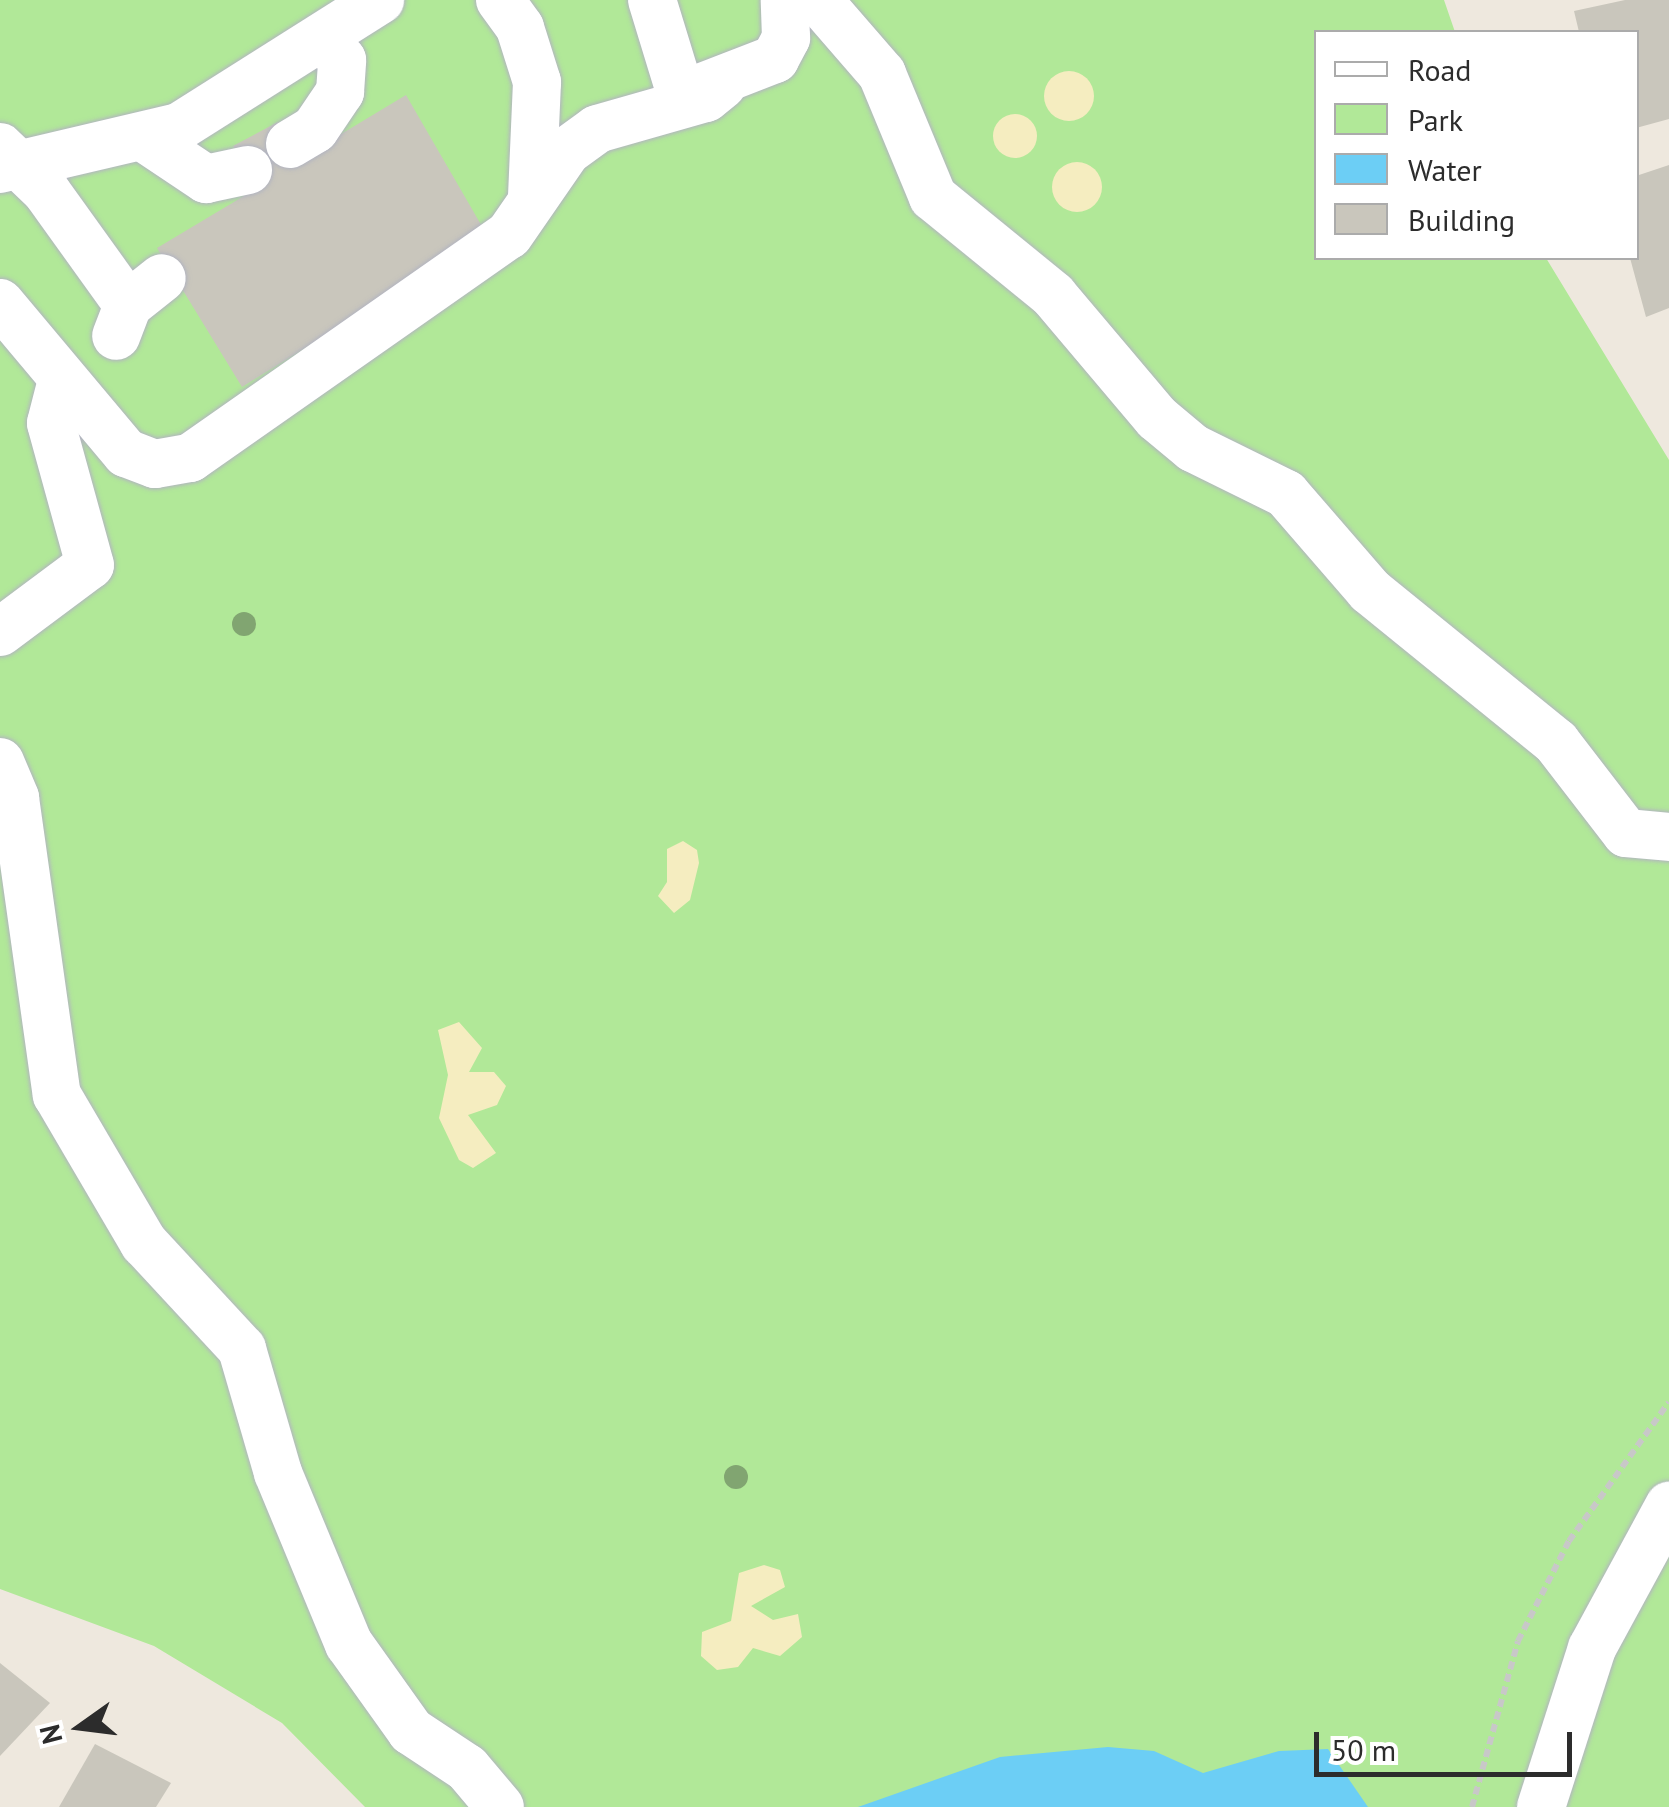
<!DOCTYPE html>
<html>
<head>
<meta charset="utf-8">
<style>
  body { margin:0 }
  #map { position:relative; width:1669px; height:1807px; overflow:hidden; background:#eee8de; font-family:"PT Sans",sans-serif }
  div>[style] { position:absolute }
  .green>* { inset:0; background:#b1e898 }
  .sand>* { inset:0; background:#f5edc0 }
  .round { border-radius:50% }
  .water>* { inset:0; background:#6ccef5 }
  .building>* { inset:0; background:#c9c6bc }
  .path>* { height:6px; margin-top:-3px; transform-origin:0; background:repeating-linear-gradient(90deg,#c8c8c8 0 8px,transparent 0 13px) }
  .roads { filter:drop-shadow(0 0 2px #b2b4c0) drop-shadow(0 0 2px #b2b4c0) }
  .minor>* { height:48px; margin:-24px; padding:0 24px; transform-origin:24px; border-radius:24px; background:#fff }
  .trees>* { width:24px; height:24px; margin:-12px; border-radius:50%; background:#81a571 }
  span { translate:-50% -50%; white-space:nowrap; text-align:center; line-height:1.15; -webkit-text-stroke:8px #fff; paint-order:stroke }
  .legend { position:absolute; left:1314px; top:30px; width:325px; height:230px; box-sizing:border-box; background:#fff; border:2px solid #ababab; margin:0; padding:12px 18px; list-style:none; font-size:30px; color:#2c2c2c }
  .legend li { display:flex; align-items:center; gap:20px; height:50px }
  .legend b { width:50px; border:2px solid #ababab }
  .north { position:absolute; left:30px; top:1677px; width:100px; height:100px; -webkit-text-stroke:8px #fff; paint-order:stroke; rotate:256deg; font-size:28px; font-weight:700; line-height:40px; text-align:center; color:#2c2c2c }
  .north::after { content:''; display:block; margin:auto; width:35px; height:45px; background:#2c2c2c; clip-path:polygon(50% 0,100% 100%,50% 72%,0 100%) }
  .scale { position:absolute; left:1314px; top:1732px; width:258px; height:45px; box-sizing:border-box; border:5px solid #2c2c2c; border-top:0; padding-left:12px; font-size:30px; line-height:35px; white-space:nowrap; color:#2c2c2c; -webkit-text-stroke:8px #fff; paint-order:stroke }
</style>
</head>
<body>
<div id="map">
  <div class="green">
    <div style="clip-path:polygon(0 0,1444px 0,1455px 32px,1316px 32px,1316px 258px,1546px 258px,1669px 460px,1669px 1807px,365px 1807px,282px 1723px,154px 1646px,0 1589px)"></div>
  </div>
  <div class="sand">
    <div class="round" style="left:1044px;top:71px;width:50px;height:50px"></div>
    <div class="round" style="left:993px;top:114px;width:44px;height:44px"></div>
    <div class="round" style="left:1052px;top:162px;width:50px;height:50px"></div>
    <div style="clip-path:polygon(683px 841px,697px 850px,699px 863px,690px 900px,674px 913px,658px 896px,667px 882px,667px 849px)"></div>
    <div style="clip-path:polygon(459px 1022px,482px 1048px,469px 1072px,494px 1072px,506px 1086px,497px 1105px,468px 1115px,496px 1153px,473px 1168px,459px 1160px,439px 1118px,448px 1075px,438px 1030px)"></div>
    <div style="clip-path:polygon(764px 1565px,780px 1570px,785px 1587px,751px 1606px,773px 1620px,798px 1614px,802px 1637px,780px 1656px,753px 1648px,738px 1667px,717px 1670px,701px 1656px,702px 1632px,731px 1621px,739px 1573px)"></div>
  </div>
  <div class="water">
    <div style="clip-path:polygon(1108px 1747px,1154px 1751px,1203px 1773px,1279px 1751px,1328px 1749px,1368px 1807px,858px 1807px,1000px 1757px)"></div>
  </div>
  <div class="building">
    <div style="clip-path:polygon(1625px 0,1669px 0,1669px 119px,1636px 128px,1636px 32px,1579px 32px,1574px 11px)"></div>
    <div style="clip-path:polygon(406px 95px,487px 235px,242px 387px,157px 248px,259px 187px,233px 146px,278px 122px,298px 160px)"></div>
    <div style="clip-path:polygon(1669px 165px,1669px 308px,1646px 317px,1630px 258px,1636px 258px,1636px 176px)"></div>
    <div style="clip-path:polygon(0 1663px,50px 1703px,0 1756px)"></div>
    <div style="clip-path:polygon(95px 1744px,171px 1783px,156px 1807px,59px 1807px)"></div>
  </div>
  <div class="path">
    <div style="left:1472px;top:1807px;width:172px;rotate:-74.5deg"></div>
    <div style="left:1518px;top:1641px;width:112px;rotate:-63deg"></div>
    <div style="left:1569px;top:1541px;width:171px;rotate:-54.3deg"></div>
  </div>
  <div class="roads">
    <div class="minor">
      <div style="left:500px;top:0;width:34px;rotate:54deg"></div>
      <div style="left:520px;top:28px;width:57px;rotate:72.5deg"></div>
      <div style="left:537px;top:82px;width:114px;rotate:92.5deg"></div>
      <div style="left:652px;top:0;width:89px;rotate:73deg"></div>
      <div style="left:678px;top:85px;width:18px;rotate:16deg"></div>
      <div style="left:695px;top:90px;width:86px;rotate:-21.2deg"></div>
      <div style="left:775px;top:59px;width:24px;rotate:-62deg"></div>
      <div style="left:786px;top:38px;width:38px;rotate:-92deg"></div>
      <div style="left:818px;top:0;width:98px;rotate:49.1deg"></div>
      <div style="left:882px;top:74px;width:133px;rotate:67.5deg"></div>
      <div style="left:933px;top:197px;width:155px;rotate:39.2deg"></div>
      <div style="left:1053px;top:295px;width:161px;rotate:49.8deg"></div>
      <div style="left:1157px;top:418px;width:47px;rotate:39.8deg"></div>
      <div style="left:1193px;top:448px;width:104px;rotate:26.3deg"></div>
      <div style="left:1286px;top:494px;width:128px;rotate:49.1deg"></div>
      <div style="left:1370px;top:591px;width:240px;rotate:39.1deg"></div>
      <div style="left:1556px;top:742px;width:115px;rotate:52.4deg"></div>
      <div style="left:1626px;top:833px;width:43px;rotate:5.3deg"></div>
      <div style="left:143px;top:137px;width:76px;rotate:33.7deg"></div>
      <div style="left:206px;top:179px;width:43px;rotate:-12.1deg"></div>
      <div style="left:290px;top:144px;width:29px;rotate:-31deg"></div>
      <div style="left:315px;top:129px;width:45px;rotate:-56deg"></div>
      <div style="left:340px;top:92px;width:32px;rotate:-86deg"></div>
      <div style="left:342px;top:60px;width:30px;rotate:-131deg"></div>
      <div style="left:0;top:147px;width:64px;rotate:43.7deg"></div>
      <div style="left:46px;top:191px;width:140px;rotate:54.3deg"></div>
      <div style="left:128px;top:305px;width:33px;rotate:111deg"></div>
      <div style="left:0;top:169px;width:184px;rotate:-13.2deg"></div>
      <div style="left:179px;top:127px;width:238px;rotate:-32.3deg"></div>
      <div style="left:0;top:303px;width:196px;rotate:50deg"></div>
      <div style="left:126px;top:453px;width:31px;rotate:21deg"></div>
      <div style="left:155px;top:464px;width:36px;rotate:-10deg"></div>
      <div style="left:190px;top:458px;width:389px;rotate:-35deg"></div>
      <div style="left:509px;top:235px;width:102px;rotate:-55.4deg"></div>
      <div style="left:567px;top:151px;width:37px;rotate:-36deg"></div>
      <div style="left:597px;top:129px;width:113px;rotate:-15.9deg"></div>
      <div style="left:706px;top:98px;width:21px;rotate:-39deg"></div>
      <div style="left:128px;top:305px;width:43px;rotate:-38.5deg"></div>
      <div style="left:0;top:632px;width:112px;rotate:-36.7deg"></div>
      <div style="left:90px;top:565px;width:147px;rotate:-105.4deg"></div>
      <div style="left:51px;top:423px;width:40px;rotate:-75.6deg"></div>
      <div style="left:0;top:762px;width:39px;rotate:67deg"></div>
      <div style="left:15px;top:798px;width:300px;rotate:82deg"></div>
      <div style="left:57px;top:1095px;width:172px;rotate:59.6deg"></div>
      <div style="left:144px;top:1243px;width:144px;rotate:47.2deg"></div>
      <div style="left:242px;top:1349px;width:129px;rotate:73.8deg"></div>
      <div style="left:278px;top:1473px;width:185px;rotate:67.5deg"></div>
      <div style="left:349px;top:1644px;width:107px;rotate:54.5deg"></div>
      <div style="left:411px;top:1731px;width:67px;rotate:33.5deg"></div>
      <div style="left:467px;top:1768px;width:51px;rotate:49.8deg"></div>
      <div style="left:1541px;top:1807px;width:167px;rotate:-72.2deg"></div>
      <div style="left:1592px;top:1648px;width:162px;rotate:-61.5deg"></div>
    </div>
  </div>
  <div class="trees">
    <div style="left:244px;top:624px"></div>
    <div style="left:736px;top:1477px"></div>
  </div>
  <ul class="legend">
  <li><b style="height:12px;background:#fff"></b>Road</li>
  <li><b style="height:28px;background:#b1e898"></b>Park</li>
  <li><b style="height:28px;background:#6ccef5"></b>Water</li>
  <li><b style="height:28px;background:#c9c6bc"></b>Building</li>
  </ul>
  <div class="north">N</div>
  <div class="scale">50 m</div>
</div>
</body>
</html>
